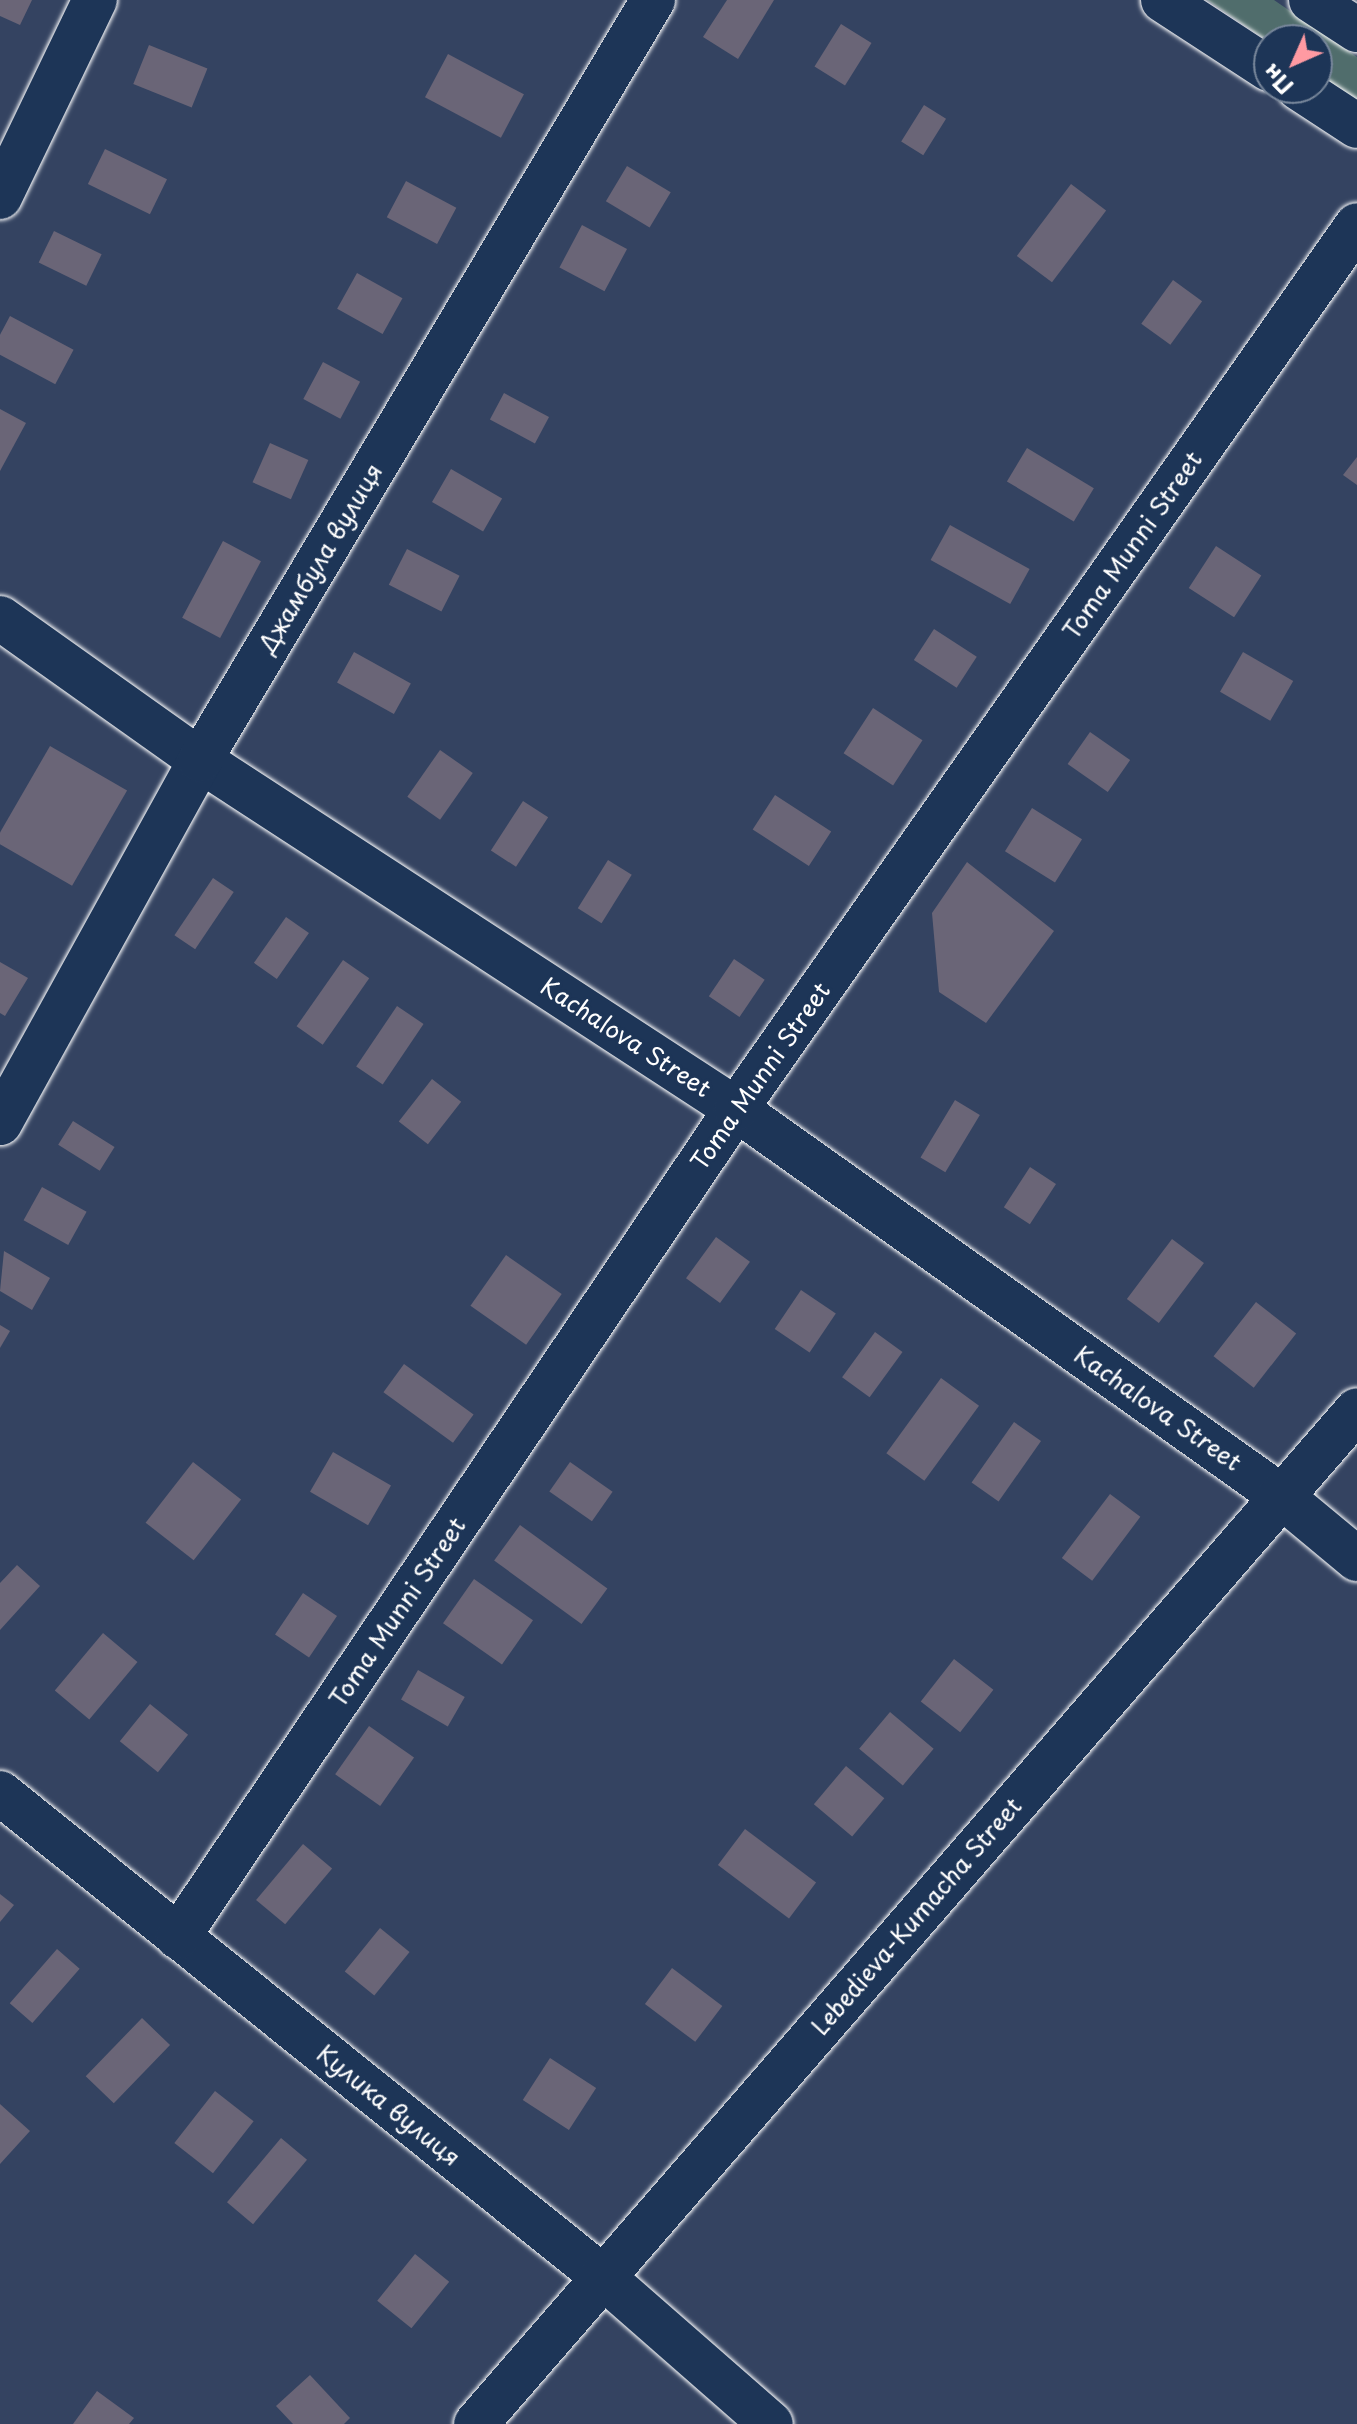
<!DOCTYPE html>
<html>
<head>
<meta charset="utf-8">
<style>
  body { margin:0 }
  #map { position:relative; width:1357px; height:2424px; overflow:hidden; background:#344361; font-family:"Playpen Sans",sans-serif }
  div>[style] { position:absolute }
  .green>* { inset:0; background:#506d6c }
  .building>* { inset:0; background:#6a6577; transform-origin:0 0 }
  .roads { filter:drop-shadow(0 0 2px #fff) drop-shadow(0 0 2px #fff) }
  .minor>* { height:44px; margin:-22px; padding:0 22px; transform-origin:22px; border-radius:22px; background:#1d3557 }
  .major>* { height:44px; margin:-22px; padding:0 22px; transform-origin:22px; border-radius:22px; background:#1d3557 }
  span { translate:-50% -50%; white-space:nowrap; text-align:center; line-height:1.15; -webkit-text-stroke:6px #1d3557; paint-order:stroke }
  .street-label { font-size:24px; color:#fff }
  .north { position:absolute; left:1253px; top:24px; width:80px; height:80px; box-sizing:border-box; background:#1d3557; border:2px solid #77869a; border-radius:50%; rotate:225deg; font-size:22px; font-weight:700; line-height:32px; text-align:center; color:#fff }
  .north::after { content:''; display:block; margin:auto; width:28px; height:36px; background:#ff9aa2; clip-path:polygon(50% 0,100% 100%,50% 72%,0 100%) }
</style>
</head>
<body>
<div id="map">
  <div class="green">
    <div style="clip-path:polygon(1207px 0,1274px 0,1357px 57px,1357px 101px,1317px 74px,1317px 40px,1269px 42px)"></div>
  </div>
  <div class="building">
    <div style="clip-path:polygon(0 0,32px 0,20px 25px,0 16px)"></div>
    <div style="clip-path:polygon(727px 0,774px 0,738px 59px,703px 37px)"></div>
    <div style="left:841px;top:24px;width:36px;height:50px;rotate:32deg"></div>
    <div style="left:149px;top:45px;width:63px;height:42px;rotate:22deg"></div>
    <div style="left:448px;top:54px;width:86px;height:49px;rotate:28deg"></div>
    <div style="left:924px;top:105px;width:26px;height:43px;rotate:32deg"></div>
    <div style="left:105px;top:149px;width:69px;height:39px;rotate:26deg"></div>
    <div style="left:627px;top:166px;width:51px;height:41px;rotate:31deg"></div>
    <div style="left:406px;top:181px;width:57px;height:41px;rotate:28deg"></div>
    <div style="left:1071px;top:184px;width:44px;height:90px;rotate:37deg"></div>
    <div style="left:582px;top:225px;width:51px;height:48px;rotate:28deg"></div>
    <div style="left:54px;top:231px;width:53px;height:35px;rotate:26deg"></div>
    <div style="left:357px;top:273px;width:52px;height:41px;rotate:29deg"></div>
    <div style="left:1173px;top:280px;width:36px;height:54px;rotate:36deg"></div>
    <div style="left:10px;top:316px;width:72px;height:39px;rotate:28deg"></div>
    <div style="left:323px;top:362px;width:42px;height:42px;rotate:28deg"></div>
    <div style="left:504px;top:393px;width:51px;height:30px;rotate:28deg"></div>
    <div style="clip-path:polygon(0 409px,26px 423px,0 471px)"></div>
    <div style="left:270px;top:443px;width:42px;height:43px;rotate:24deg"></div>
    <div style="left:1027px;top:448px;width:78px;height:39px;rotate:31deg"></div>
    <div style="clip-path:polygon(1357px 457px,1357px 485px,1343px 475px)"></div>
    <div style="left:451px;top:469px;width:59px;height:38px;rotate:30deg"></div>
    <div style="left:950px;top:525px;width:91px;height:40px;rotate:29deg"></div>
    <div style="left:223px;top:541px;width:43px;height:87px;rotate:28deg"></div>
    <div style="left:1216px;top:546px;width:54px;height:50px;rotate:33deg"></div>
    <div style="left:407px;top:549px;width:59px;height:40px;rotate:27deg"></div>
    <div style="left:934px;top:629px;width:51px;height:37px;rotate:33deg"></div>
    <div style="left:354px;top:652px;width:65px;height:35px;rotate:29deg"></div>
    <div style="left:1243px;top:652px;width:58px;height:46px;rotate:30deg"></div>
    <div style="left:873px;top:708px;width:59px;height:54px;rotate:33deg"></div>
    <div style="left:1090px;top:732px;width:49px;height:39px;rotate:35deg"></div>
    <div style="left:50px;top:746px;width:89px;height:110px;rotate:30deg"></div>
    <div style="left:440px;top:750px;width:40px;height:57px;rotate:35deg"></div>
    <div style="left:775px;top:795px;width:67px;height:41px;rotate:33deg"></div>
    <div style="left:523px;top:801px;width:30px;height:59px;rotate:33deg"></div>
    <div style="left:1032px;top:808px;width:59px;height:51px;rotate:32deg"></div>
    <div style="left:608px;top:860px;width:28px;height:57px;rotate:32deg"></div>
    <div style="clip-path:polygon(967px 862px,1054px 931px,986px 1023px,939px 992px,932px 913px)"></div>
    <div style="left:213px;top:878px;width:25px;height:69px;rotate:34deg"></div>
    <div style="left:286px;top:917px;width:28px;height:56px;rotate:35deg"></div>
    <div style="left:734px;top:959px;width:37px;height:45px;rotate:34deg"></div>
    <div style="left:343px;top:960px;width:32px;height:81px;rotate:35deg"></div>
    <div style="clip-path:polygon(0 962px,28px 978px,5px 1016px,0 1013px)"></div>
    <div style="left:397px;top:1006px;width:32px;height:73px;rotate:34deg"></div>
    <div style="left:432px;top:1079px;width:37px;height:54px;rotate:38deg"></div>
    <div style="left:955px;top:1100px;width:29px;height:67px;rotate:31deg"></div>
    <div style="left:73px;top:1121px;width:49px;height:28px;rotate:32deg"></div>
    <div style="left:1030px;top:1167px;width:31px;height:48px;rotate:33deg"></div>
    <div style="left:42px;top:1187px;width:51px;height:38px;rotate:29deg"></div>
    <div style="left:716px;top:1237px;width:42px;height:51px;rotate:36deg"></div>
    <div style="left:1172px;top:1239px;width:40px;height:75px;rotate:37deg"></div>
    <div style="clip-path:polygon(4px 1251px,50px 1278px,32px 1310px,0 1291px)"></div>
    <div style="left:506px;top:1255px;width:68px;height:62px;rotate:35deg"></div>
    <div style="left:801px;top:1290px;width:42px;height:47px;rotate:34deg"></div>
    <div style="left:1256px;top:1302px;width:51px;height:69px;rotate:38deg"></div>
    <div style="clip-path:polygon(0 1325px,10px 1331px,0 1348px)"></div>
    <div style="left:875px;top:1332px;width:34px;height:56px;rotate:36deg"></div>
    <div style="left:404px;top:1364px;width:86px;height:35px;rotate:36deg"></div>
    <div style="left:941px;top:1378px;width:47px;height:93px;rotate:36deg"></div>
    <div style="left:1014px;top:1422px;width:33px;height:74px;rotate:35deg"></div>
    <div style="left:333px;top:1452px;width:67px;height:46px;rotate:30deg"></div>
    <div style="left:193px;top:1462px;width:61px;height:77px;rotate:38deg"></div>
    <div style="left:570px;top:1462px;width:52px;height:36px;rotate:35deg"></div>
    <div style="left:1110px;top:1494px;width:38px;height:80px;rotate:37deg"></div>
    <div style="left:520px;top:1525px;width:108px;height:44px;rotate:36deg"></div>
    <div style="clip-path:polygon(17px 1565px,40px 1586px,0 1630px,0 1583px)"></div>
    <div style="left:474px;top:1579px;width:72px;height:54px;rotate:35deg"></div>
    <div style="left:303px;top:1593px;width:41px;height:50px;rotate:34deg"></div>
    <div style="left:103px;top:1633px;width:45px;height:75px;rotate:40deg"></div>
    <div style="left:954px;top:1659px;width:50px;height:54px;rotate:38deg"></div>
    <div style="left:418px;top:1670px;width:54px;height:34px;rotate:30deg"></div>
    <div style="left:150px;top:1704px;width:49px;height:48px;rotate:39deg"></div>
    <div style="left:890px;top:1712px;width:57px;height:48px;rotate:40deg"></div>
    <div style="left:369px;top:1726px;width:55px;height:59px;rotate:35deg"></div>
    <div style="left:846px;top:1766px;width:50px;height:50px;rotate:40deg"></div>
    <div style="left:745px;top:1829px;width:89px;height:45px;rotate:37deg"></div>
    <div style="left:303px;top:1844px;width:38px;height:73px;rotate:40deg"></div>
    <div style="clip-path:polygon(0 1894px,14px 1905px,0 1922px)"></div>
    <div style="left:380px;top:1928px;width:38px;height:56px;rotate:39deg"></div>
    <div style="left:57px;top:1949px;width:30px;height:72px;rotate:41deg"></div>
    <div style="left:672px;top:1968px;width:63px;height:45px;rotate:37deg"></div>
    <div style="left:142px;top:2018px;width:39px;height:81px;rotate:44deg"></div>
    <div style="left:550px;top:2058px;width:55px;height:50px;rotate:33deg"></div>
    <div style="left:215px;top:2091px;width:49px;height:66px;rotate:38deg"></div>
    <div style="clip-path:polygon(0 2104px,30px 2131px,0 2164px)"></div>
    <div style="left:281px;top:2138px;width:34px;height:84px;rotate:40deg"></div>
    <div style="left:415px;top:2254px;width:44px;height:60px;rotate:39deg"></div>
    <div style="clip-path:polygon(310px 2375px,350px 2418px,344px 2424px,293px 2424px,276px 2406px)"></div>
    <div style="clip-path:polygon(97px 2391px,134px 2418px,129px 2424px,73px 2424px)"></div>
  </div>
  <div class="roads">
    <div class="minor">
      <div style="left:0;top:197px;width:219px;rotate:-64.3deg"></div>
      <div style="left:0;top:618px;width:245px;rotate:35.4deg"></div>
      <div style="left:200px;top:760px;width:640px;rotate:33.07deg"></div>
      <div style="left:736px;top:1109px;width:668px;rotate:35.38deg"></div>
      <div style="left:1281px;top:1496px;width:99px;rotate:39.7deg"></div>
      <div style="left:0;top:1123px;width:414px;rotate:-61.1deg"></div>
      <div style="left:200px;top:760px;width:885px;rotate:-59.2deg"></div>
      <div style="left:0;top:1793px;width:773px;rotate:38.75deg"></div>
      <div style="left:603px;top:2277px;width:223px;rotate:41.2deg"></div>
      <div style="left:178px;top:1937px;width:998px;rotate:-56.02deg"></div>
      <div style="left:736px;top:1109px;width:1080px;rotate:-54.91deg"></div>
      <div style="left:476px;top:2424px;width:1343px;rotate:-49.01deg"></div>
    </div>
    <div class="major">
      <div style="left:1163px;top:0;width:126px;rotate:33.1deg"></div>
      <div style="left:1311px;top:0;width:55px;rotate:33.1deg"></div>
      <div style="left:1299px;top:88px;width:69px;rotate:33.2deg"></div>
    </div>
  </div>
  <div class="street-label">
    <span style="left:1132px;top:545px;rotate:-55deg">Toma Munni Street</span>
    <span style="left:320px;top:558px;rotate:-59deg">Джамбула вулиця</span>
    <span style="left:626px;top:1037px;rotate:33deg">Kachalova Street</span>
    <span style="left:760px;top:1076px;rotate:-55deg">Toma Munni Street</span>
    <span style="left:1158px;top:1408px;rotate:35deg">Kachalova Street</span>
    <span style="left:397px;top:1612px;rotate:-56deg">Toma Munni Street</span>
    <span style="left:916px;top:1916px;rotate:-49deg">Lebedieva-Kumacha Street</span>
    <span style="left:389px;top:2105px;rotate:39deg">Кулика вулиця</span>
  </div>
  <div class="north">Пн</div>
</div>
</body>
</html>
